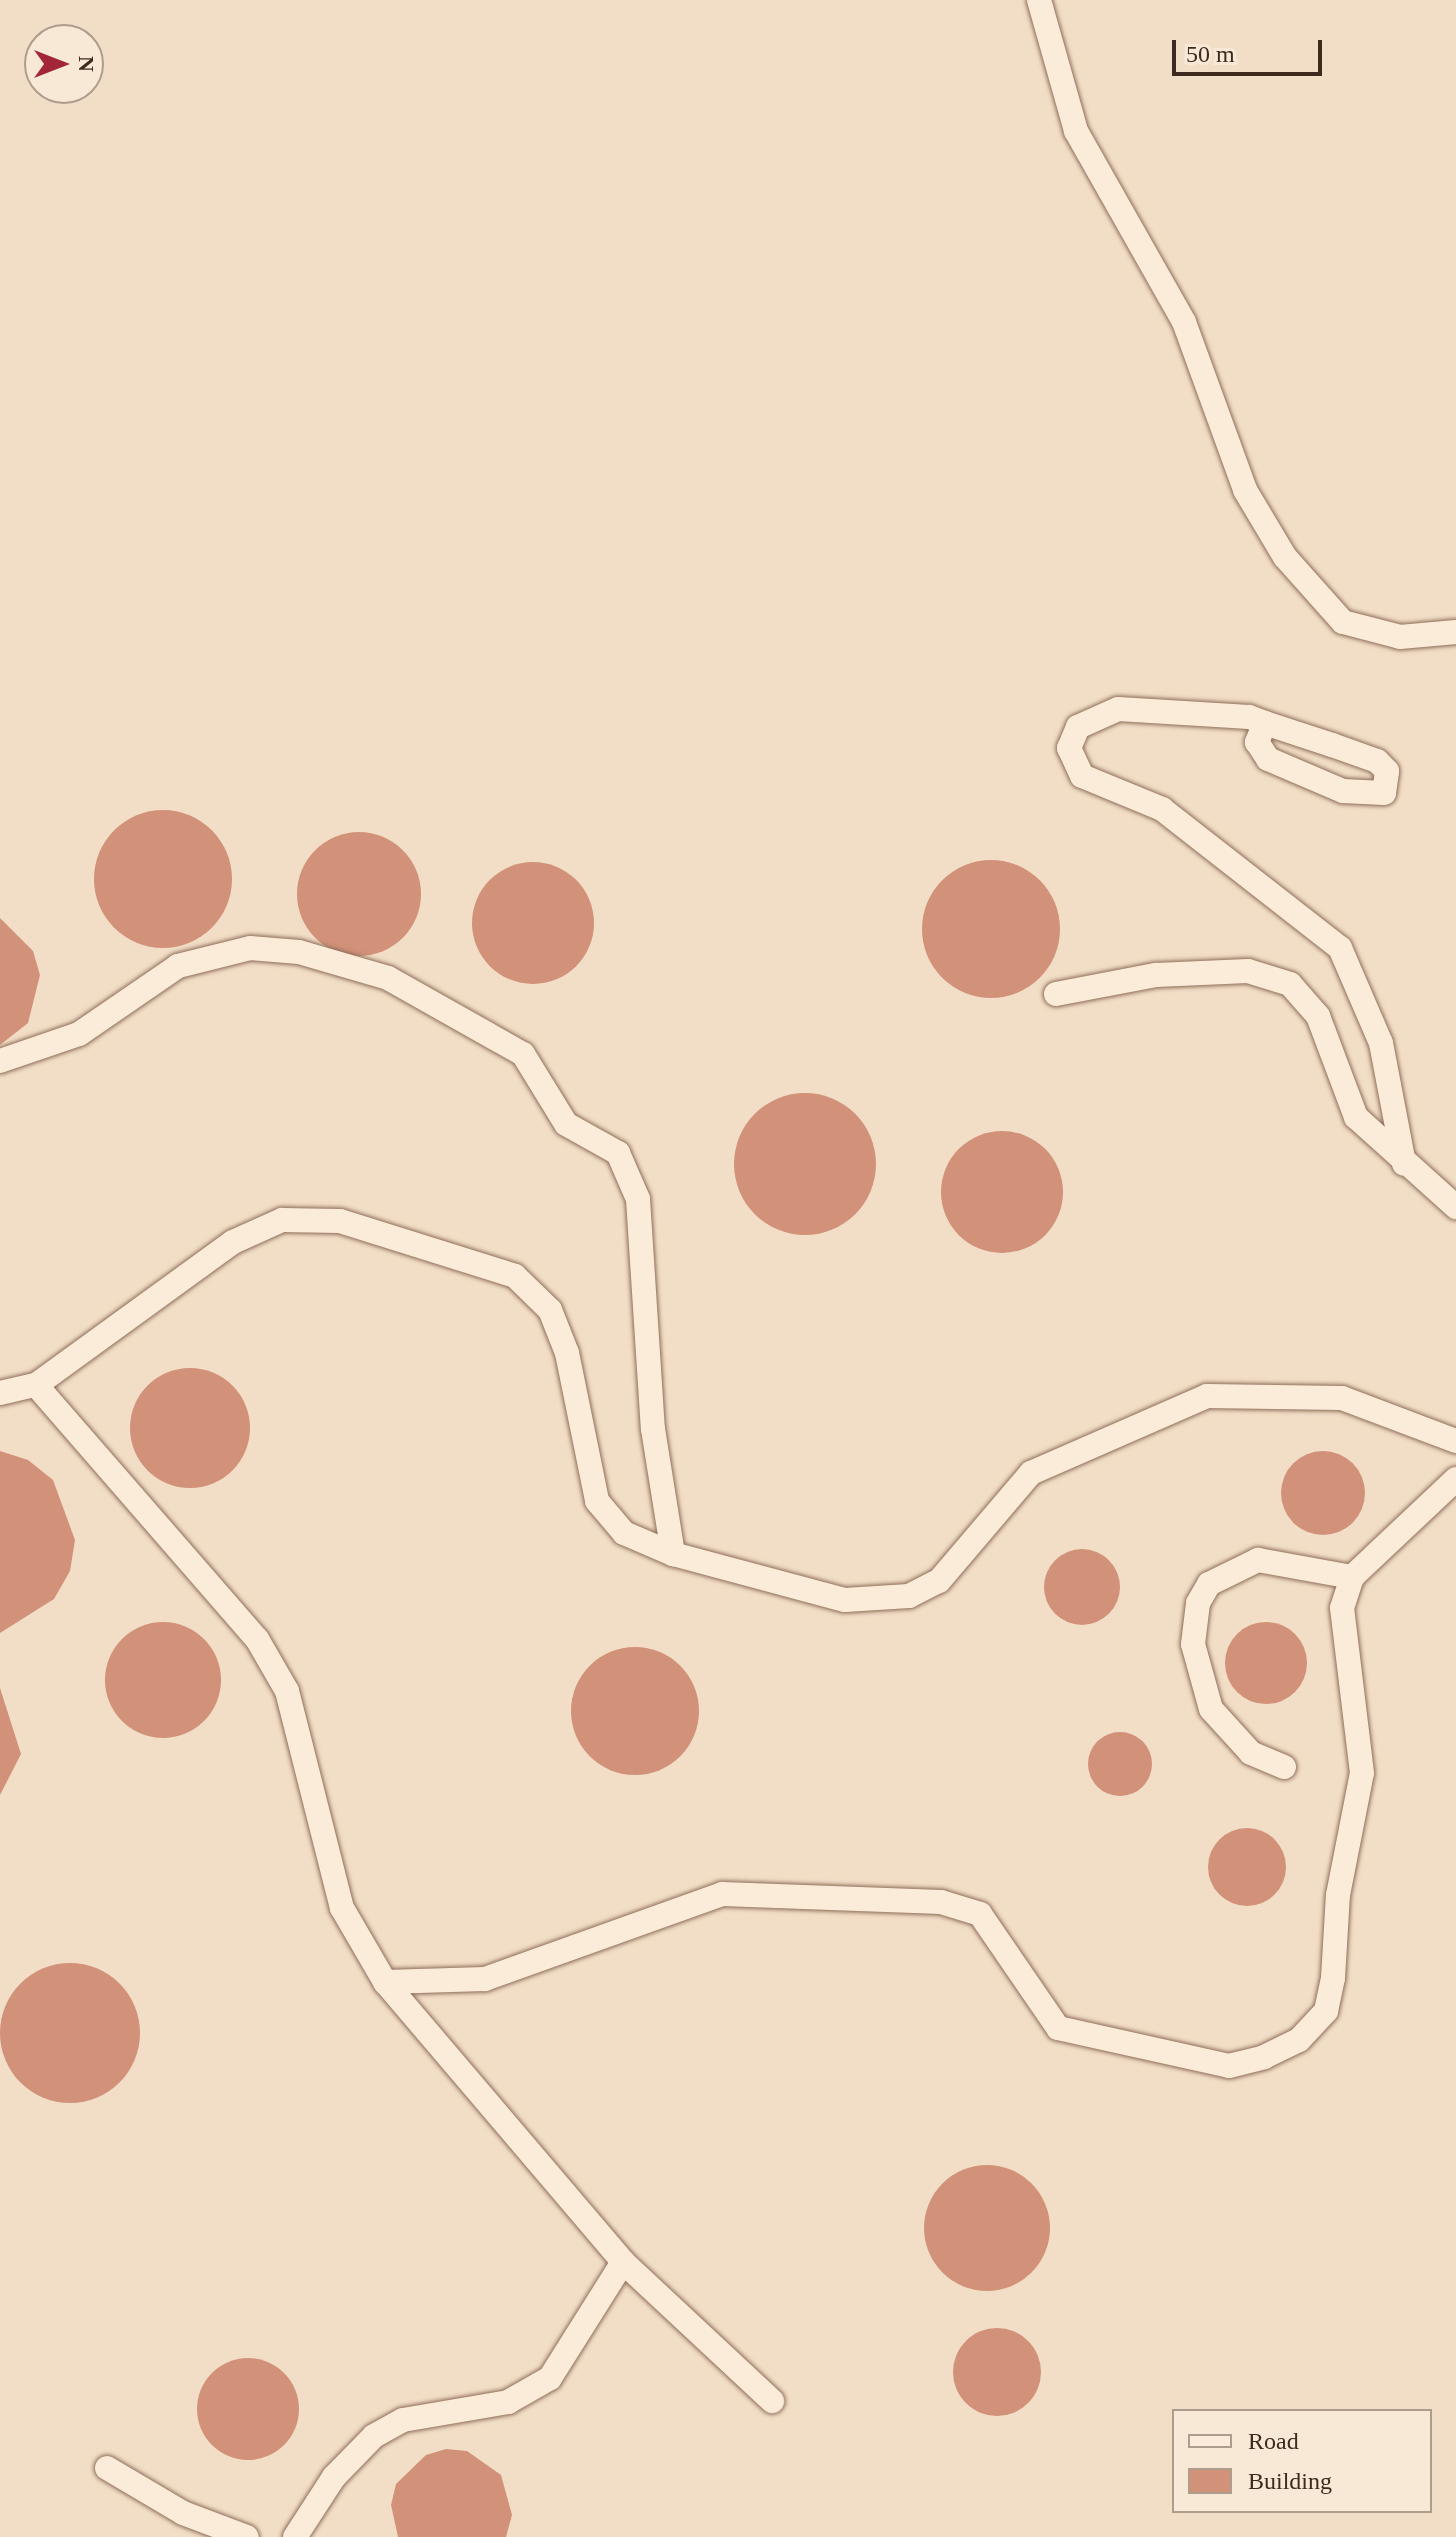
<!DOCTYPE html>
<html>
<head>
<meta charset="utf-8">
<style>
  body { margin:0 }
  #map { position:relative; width:1456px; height:2537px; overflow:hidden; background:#f2dec6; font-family:"Times New Roman",serif }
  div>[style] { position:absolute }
  .building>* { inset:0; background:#d29179 }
  .round { border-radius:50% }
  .roads { filter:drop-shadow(0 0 2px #8f6e5a) drop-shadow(0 0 2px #8f6e5a) }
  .minor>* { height:24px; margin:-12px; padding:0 12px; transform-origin:12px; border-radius:12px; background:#fbecda }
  span { translate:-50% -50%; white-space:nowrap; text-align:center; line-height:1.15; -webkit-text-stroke:7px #f8e9d6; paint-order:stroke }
  .legend { position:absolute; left:1172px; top:2409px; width:260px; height:104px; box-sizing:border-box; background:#f8e9d6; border:2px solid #ae9c8d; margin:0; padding:10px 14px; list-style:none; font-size:24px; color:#3e291f }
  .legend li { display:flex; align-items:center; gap:16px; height:40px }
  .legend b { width:40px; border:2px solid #ae9c8d }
  .north { position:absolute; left:24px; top:24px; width:80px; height:80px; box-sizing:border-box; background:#f8e9d6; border:2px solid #ae9c8d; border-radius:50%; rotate:90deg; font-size:22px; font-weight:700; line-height:32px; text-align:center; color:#3e291f }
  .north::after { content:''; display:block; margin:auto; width:28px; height:36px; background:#a32538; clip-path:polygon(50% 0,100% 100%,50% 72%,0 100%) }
  .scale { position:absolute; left:1172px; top:40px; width:150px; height:36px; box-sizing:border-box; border:4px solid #3e291f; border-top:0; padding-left:10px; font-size:24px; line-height:28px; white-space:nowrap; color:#3e291f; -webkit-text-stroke:6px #f8e9d6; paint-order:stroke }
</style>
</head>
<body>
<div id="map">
  <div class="building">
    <div class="round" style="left:94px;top:810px;width:138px;height:138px"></div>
    <div class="round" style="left:297px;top:832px;width:124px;height:124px"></div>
    <div class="round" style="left:922px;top:860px;width:138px;height:138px"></div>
    <div class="round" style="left:472px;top:862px;width:122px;height:122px"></div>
    <div style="clip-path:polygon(0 918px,33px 951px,40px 975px,28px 1023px,0 1045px)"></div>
    <div class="round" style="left:734px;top:1093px;width:142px;height:142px"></div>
    <div class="round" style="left:941px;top:1131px;width:122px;height:122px"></div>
    <div class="round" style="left:130px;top:1368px;width:120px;height:120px"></div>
    <div class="round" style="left:1281px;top:1451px;width:84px;height:84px"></div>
    <div style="clip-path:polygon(0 1451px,28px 1460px,53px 1480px,75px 1540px,70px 1571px,54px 1599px,0 1633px)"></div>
    <div class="round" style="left:1044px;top:1549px;width:76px;height:76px"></div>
    <div class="round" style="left:105px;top:1622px;width:116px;height:116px"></div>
    <div class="round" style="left:1225px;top:1622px;width:82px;height:82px"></div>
    <div class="round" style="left:571px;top:1647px;width:128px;height:128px"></div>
    <div style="clip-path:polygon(0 1688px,21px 1754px,0 1795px)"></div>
    <div class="round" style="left:1088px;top:1732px;width:64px;height:64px"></div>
    <div class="round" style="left:1208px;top:1828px;width:78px;height:78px"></div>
    <div class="round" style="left:0;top:1963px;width:140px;height:140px"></div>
    <div class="round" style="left:924px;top:2165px;width:126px;height:126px"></div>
    <div class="round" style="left:953px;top:2328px;width:88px;height:88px"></div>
    <div class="round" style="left:197px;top:2358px;width:102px;height:102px"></div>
    <div style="clip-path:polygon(446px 2449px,467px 2451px,501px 2475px,512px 2515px,506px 2537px,398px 2537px,391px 2505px,396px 2484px,426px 2455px)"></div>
  </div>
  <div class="roads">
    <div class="minor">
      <div style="left:1039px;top:0;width:136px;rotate:74.2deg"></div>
      <div style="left:1076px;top:131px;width:219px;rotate:60.5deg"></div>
      <div style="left:1184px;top:322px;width:179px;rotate:70deg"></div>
      <div style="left:1245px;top:490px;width:78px;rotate:59.2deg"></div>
      <div style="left:1285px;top:557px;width:87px;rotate:48.3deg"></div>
      <div style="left:1343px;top:622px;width:59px;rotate:14.7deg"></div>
      <div style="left:1400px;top:637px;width:56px;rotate:-5.1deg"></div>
      <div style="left:1265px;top:723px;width:21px;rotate:113deg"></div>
      <div style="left:1257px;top:742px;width:20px;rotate:57deg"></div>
      <div style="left:1268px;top:759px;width:82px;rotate:23.1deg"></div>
      <div style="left:1343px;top:791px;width:41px;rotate:2.8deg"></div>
      <div style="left:1384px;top:793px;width:22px;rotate:-82deg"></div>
      <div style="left:1387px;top:771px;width:14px;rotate:-135deg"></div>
      <div style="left:1377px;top:761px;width:48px;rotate:-160.4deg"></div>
      <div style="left:1332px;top:745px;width:71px;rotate:-161.8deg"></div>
      <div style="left:1265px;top:723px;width:17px;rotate:-159deg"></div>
      <div style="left:1249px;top:717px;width:131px;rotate:-176.5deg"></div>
      <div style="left:1118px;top:709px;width:44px;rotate:155.8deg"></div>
      <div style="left:1078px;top:727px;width:23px;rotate:113deg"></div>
      <div style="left:1069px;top:748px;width:31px;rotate:65deg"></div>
      <div style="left:1082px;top:776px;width:87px;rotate:22.4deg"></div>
      <div style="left:1162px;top:809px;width:226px;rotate:38deg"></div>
      <div style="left:1340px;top:948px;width:103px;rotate:66.7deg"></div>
      <div style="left:1381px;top:1043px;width:123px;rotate:79.2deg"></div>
      <div style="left:1056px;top:994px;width:102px;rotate:-10.8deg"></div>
      <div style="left:1156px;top:975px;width:92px;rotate:-2.5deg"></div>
      <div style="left:1248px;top:971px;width:44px;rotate:17.2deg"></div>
      <div style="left:1290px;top:984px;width:43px;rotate:48.8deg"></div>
      <div style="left:1318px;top:1016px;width:108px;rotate:69.4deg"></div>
      <div style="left:1356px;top:1117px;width:135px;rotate:42deg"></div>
      <div style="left:0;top:1061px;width:83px;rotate:-18.9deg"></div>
      <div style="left:79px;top:1034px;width:120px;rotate:-34.5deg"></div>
      <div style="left:178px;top:966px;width:74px;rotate:-14deg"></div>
      <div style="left:250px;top:948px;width:49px;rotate:4.7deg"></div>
      <div style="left:299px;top:952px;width:93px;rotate:16.3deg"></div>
      <div style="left:388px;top:978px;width:155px;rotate:29.4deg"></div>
      <div style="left:523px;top:1054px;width:82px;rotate:58.4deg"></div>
      <div style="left:566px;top:1124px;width:60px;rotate:29.1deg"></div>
      <div style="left:618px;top:1153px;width:50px;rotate:66.5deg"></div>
      <div style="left:638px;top:1199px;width:230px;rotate:86.3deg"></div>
      <div style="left:653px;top:1429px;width:127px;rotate:80.9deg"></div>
      <div style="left:36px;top:1385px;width:337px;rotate:49deg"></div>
      <div style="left:257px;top:1639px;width:60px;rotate:60deg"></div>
      <div style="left:287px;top:1691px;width:224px;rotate:75.8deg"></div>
      <div style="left:342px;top:1908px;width:86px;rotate:59.8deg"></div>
      <div style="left:385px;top:1982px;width:367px;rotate:49.6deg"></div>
      <div style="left:623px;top:2262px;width:204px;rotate:43deg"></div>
      <div style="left:0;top:1393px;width:37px;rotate:-13deg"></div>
      <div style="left:36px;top:1385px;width:243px;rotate:-36deg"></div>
      <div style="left:233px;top:1242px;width:54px;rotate:-24.2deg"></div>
      <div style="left:282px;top:1220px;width:58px;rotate:1deg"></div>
      <div style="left:340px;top:1221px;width:183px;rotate:17.4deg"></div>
      <div style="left:515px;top:1276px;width:49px;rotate:44.2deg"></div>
      <div style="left:550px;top:1310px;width:46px;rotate:68.4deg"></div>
      <div style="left:567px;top:1353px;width:151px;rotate:78.5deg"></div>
      <div style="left:597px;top:1501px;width:42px;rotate:49.8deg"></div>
      <div style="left:624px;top:1533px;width:53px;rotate:23.2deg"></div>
      <div style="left:673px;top:1554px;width:178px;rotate:15deg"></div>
      <div style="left:845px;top:1600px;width:64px;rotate:-3.6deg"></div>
      <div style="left:909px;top:1596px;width:34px;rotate:-27deg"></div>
      <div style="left:939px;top:1581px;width:142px;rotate:-49.6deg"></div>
      <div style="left:1031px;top:1473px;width:192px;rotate:-23.6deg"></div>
      <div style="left:1207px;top:1396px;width:135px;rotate:0.8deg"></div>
      <div style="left:1342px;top:1398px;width:122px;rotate:20.7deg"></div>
      <div style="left:1284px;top:1767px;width:36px;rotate:-157deg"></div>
      <div style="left:1251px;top:1753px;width:59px;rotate:-132.3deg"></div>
      <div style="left:1211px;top:1709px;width:67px;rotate:-105.5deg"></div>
      <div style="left:1193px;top:1644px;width:41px;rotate:-83deg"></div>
      <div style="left:1198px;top:1603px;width:22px;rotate:-60deg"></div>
      <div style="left:1209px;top:1584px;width:55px;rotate:-26.1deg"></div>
      <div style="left:1258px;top:1560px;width:96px;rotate:10.3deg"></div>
      <div style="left:385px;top:1982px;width:100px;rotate:-1.7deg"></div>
      <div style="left:485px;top:1979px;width:252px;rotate:-19.7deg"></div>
      <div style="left:722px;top:1894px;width:219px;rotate:2.1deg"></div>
      <div style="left:941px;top:1902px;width:41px;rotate:17.1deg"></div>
      <div style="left:980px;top:1914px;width:138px;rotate:55.6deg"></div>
      <div style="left:1058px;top:2028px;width:175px;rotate:12.5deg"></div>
      <div style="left:1229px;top:2066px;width:36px;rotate:-14deg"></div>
      <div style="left:1264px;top:2057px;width:39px;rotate:-26deg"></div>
      <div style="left:1299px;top:2040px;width:40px;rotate:-47deg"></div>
      <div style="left:1326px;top:2011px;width:34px;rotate:-78deg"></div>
      <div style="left:1333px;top:1978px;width:83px;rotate:-86.6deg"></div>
      <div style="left:1338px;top:1895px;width:124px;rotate:-78.9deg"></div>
      <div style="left:1362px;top:1773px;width:166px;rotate:-96.9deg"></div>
      <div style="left:1342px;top:1608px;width:33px;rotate:-72deg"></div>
      <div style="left:1352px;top:1577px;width:143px;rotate:-43.3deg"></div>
      <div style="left:107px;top:2468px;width:88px;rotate:30.6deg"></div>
      <div style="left:183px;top:2513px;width:68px;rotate:20.6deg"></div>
      <div style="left:295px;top:2537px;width:72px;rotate:-57deg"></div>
      <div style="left:334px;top:2477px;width:57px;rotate:-45.7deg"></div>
      <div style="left:374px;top:2436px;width:33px;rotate:-29deg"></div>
      <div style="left:403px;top:2420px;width:107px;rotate:-9.7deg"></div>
      <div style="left:508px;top:2402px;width:48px;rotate:-29.7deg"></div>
      <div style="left:550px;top:2378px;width:137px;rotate:-57.8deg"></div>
    </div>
  </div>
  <ul class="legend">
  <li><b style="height:10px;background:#fbecda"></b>Road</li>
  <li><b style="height:22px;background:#d29179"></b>Building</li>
  </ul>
  <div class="north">N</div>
  <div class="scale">50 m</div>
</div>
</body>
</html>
